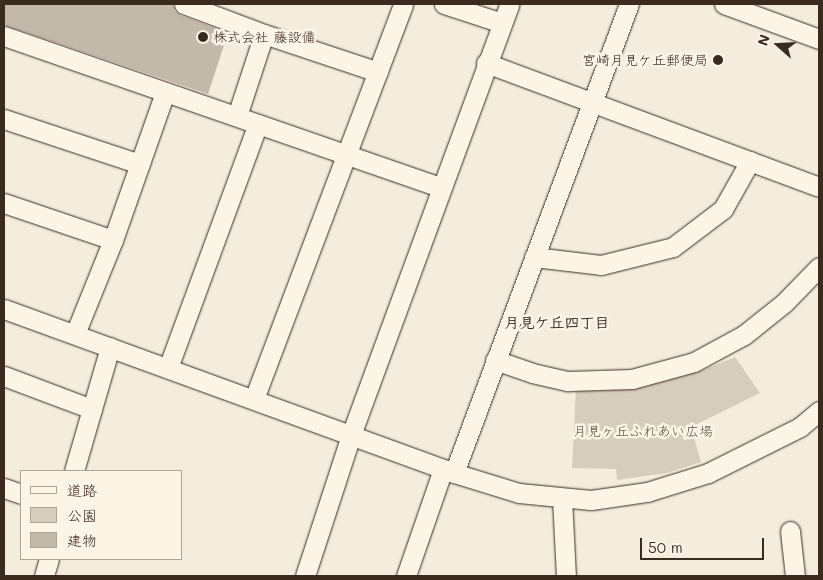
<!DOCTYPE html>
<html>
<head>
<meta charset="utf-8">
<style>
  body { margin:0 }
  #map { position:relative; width:823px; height:580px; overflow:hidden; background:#f4eddd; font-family:Mali,"Klee One",sans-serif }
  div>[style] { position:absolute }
  .green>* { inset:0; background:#d6cdbd }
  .building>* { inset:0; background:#c3b9aa }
  .roads { filter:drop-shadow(0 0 1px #3b2a1e) drop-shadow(0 0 1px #3b2a1e) }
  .minor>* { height:19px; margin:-9.5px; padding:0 9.5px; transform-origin:9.5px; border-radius:9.5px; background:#fcf5e5 }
  .dots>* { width:14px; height:14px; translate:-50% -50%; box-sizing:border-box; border:2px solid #fcf5e5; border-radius:50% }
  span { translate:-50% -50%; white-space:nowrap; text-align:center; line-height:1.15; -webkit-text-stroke:5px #fcf5e5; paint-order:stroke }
  .poi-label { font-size:14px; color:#3b2a1e }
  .left { translate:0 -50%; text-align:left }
  .right { translate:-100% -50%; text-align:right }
  .park-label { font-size:14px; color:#625346 }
  .neighbourhood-label { font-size:15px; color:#3b2a1e; font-weight:700 }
  .frame { position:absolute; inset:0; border:5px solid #3b2a1e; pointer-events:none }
  .legend { position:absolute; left:20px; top:470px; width:162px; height:90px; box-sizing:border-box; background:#fcf5e5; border:1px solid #afa495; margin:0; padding:6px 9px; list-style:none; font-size:15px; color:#3b2a1e }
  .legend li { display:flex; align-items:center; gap:10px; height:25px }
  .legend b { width:25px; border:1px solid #afa495 }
  .north { position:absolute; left:753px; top:20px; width:50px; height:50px; -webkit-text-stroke:4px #fcf5e5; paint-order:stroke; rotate:289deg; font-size:14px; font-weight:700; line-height:20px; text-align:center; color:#3b2a1e }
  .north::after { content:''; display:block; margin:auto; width:18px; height:22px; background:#3b2a1e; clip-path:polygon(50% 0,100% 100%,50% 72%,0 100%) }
  .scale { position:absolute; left:640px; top:538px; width:124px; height:22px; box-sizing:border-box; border:2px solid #3b2a1e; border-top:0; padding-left:6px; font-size:15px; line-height:18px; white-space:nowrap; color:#3b2a1e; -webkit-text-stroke:4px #fcf5e5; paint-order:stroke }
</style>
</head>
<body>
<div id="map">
  <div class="green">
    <div style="clip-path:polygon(735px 357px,760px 393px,691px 427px,701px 462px,667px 473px,617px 480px,616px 469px,572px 468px,576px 389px,618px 389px,660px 382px,701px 371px)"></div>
  </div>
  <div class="building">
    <div style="clip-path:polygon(4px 4px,173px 4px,175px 11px,180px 15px,228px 33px,208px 94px,4px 25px)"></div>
  </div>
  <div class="roads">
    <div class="minor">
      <div style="left:184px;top:4px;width:85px;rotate:20.6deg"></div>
      <div style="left:264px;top:34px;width:120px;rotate:18.4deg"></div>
      <div style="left:444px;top:4px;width:61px;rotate:18.1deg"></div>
      <div style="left:724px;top:4px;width:101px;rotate:20.2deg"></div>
      <div style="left:4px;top:36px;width:462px;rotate:19.1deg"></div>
      <div style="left:486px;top:63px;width:355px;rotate:20.4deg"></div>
      <div style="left:237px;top:116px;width:86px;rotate:-71.8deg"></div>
      <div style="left:4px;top:119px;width:143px;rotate:18.3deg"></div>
      <div style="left:4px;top:203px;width:115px;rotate:18.7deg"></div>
      <div style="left:534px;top:257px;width:67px;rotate:6.8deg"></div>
      <div style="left:601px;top:265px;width:74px;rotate:-14deg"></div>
      <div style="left:673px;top:247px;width:63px;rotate:-37.2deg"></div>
      <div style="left:723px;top:209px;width:55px;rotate:-60.6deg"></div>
      <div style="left:4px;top:309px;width:479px;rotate:20deg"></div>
      <div style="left:454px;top:473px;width:68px;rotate:17.1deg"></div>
      <div style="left:519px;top:493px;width:72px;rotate:5.6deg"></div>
      <div style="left:591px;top:500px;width:57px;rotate:-8.1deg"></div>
      <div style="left:647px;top:492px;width:64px;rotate:-17.3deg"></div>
      <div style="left:708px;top:473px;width:103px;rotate:-26.6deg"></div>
      <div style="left:800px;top:427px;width:25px;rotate:-40deg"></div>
      <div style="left:75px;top:334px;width:101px;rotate:-68deg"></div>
      <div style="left:113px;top:240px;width:157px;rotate:-70.6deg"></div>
      <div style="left:495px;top:360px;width:39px;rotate:19deg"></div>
      <div style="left:532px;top:373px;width:37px;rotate:13deg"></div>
      <div style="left:568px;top:381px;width:64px;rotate:-1.8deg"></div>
      <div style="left:632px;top:379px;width:64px;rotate:-15.3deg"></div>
      <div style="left:694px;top:362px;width:57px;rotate:-28.4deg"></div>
      <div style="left:744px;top:335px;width:51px;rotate:-38.7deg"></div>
      <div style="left:784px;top:303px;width:50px;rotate:-45.8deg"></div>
      <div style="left:168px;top:368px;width:260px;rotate:-69.8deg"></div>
      <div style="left:4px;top:376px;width:94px;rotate:20.6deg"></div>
      <div style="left:254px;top:399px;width:422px;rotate:-69.3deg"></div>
      <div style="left:74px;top:471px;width:129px;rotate:-73.8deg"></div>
      <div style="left:454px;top:473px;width:501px;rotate:-69.54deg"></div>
      <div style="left:4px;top:488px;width:18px;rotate:19deg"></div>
      <div style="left:562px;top:498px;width:78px;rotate:87.1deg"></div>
      <div style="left:790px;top:531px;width:45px;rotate:83.7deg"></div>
      <div style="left:44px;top:576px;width:18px;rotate:-74deg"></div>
      <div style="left:305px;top:576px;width:148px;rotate:-71.9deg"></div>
      <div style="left:351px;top:435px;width:459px;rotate:-69.8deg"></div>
      <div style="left:406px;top:576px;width:113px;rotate:-70.9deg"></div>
    </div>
  </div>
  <div class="dots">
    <div style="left:203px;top:37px;background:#3b2a1e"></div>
    <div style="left:718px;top:60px;background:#3b2a1e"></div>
  </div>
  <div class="poi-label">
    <span class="left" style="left:213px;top:37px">株式会社 藤設備</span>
    <span class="right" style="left:708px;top:60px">宮崎月見ケ丘郵便局</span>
  </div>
  <div class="park-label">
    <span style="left:643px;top:431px">月見ヶ丘ふれあい広場</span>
  </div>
  <div class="neighbourhood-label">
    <span style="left:557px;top:323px">月見ケ丘四丁目</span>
  </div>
  <div class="frame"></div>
  <ul class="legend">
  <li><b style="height:6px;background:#fcf5e5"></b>道路</li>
  <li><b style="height:14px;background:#d6cdbd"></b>公園</li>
  <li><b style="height:14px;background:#c3b9aa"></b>建物</li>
  </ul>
  <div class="north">N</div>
  <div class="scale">50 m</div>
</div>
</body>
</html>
